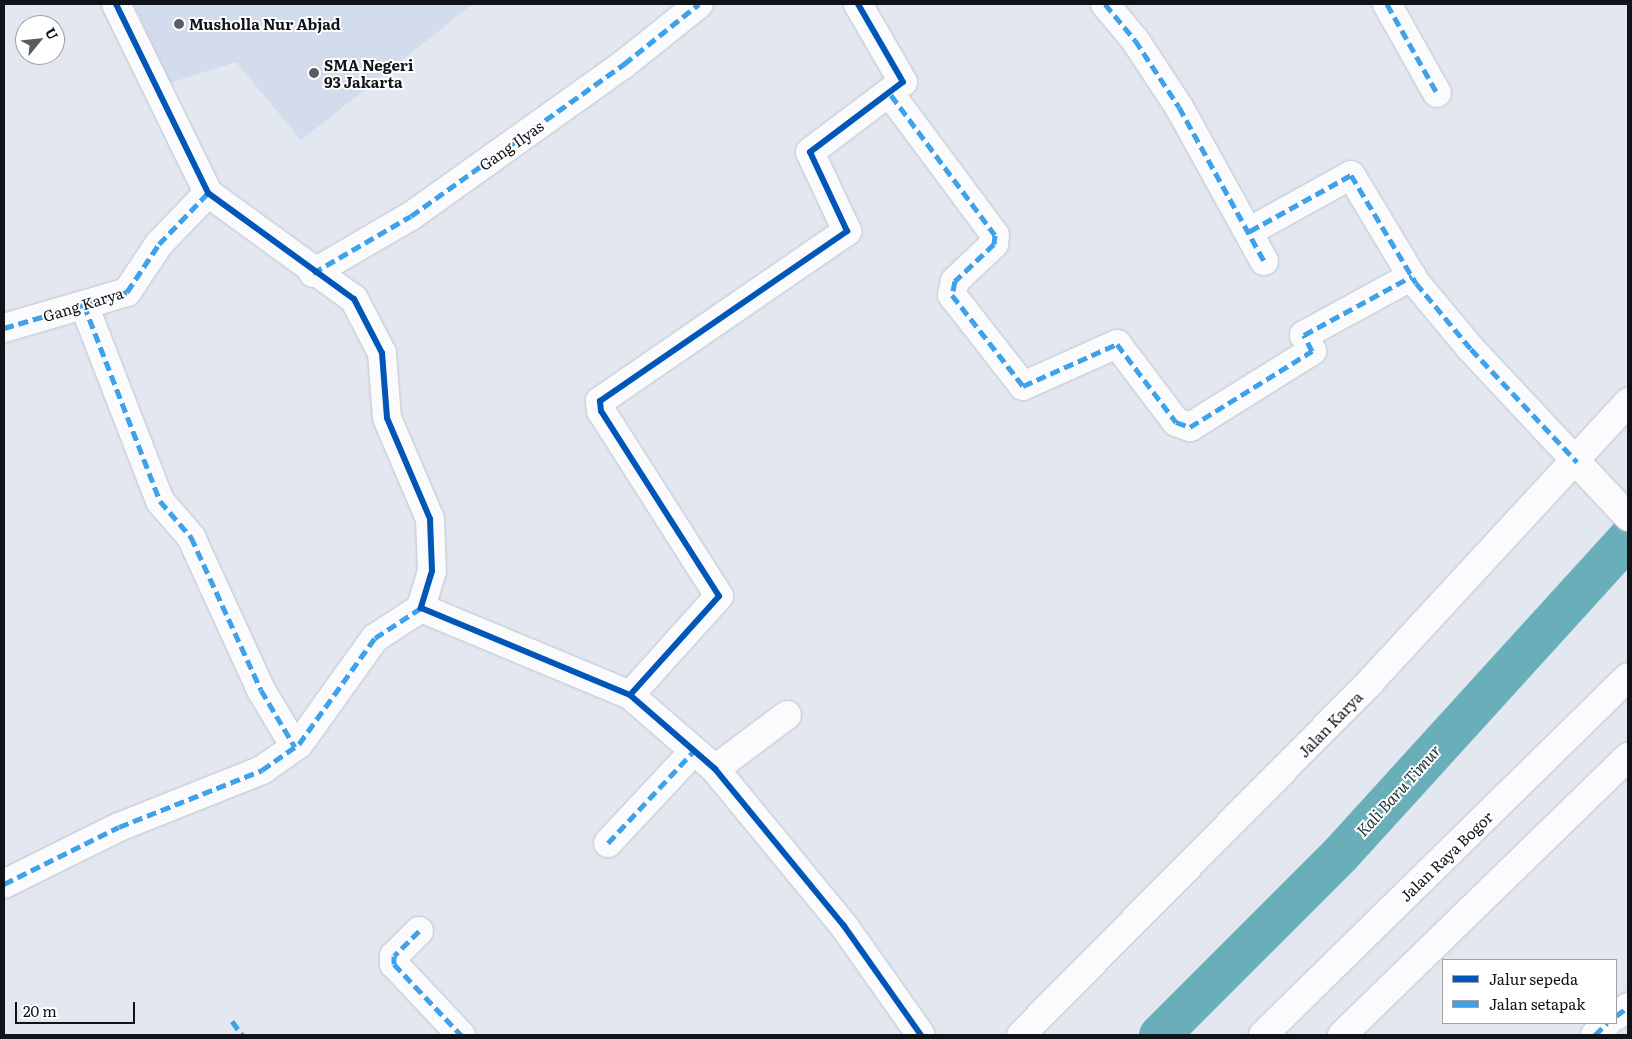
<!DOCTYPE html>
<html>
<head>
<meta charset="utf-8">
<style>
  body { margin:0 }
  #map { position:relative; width:1632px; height:1039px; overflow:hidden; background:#e2e7f0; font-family:Literata,serif }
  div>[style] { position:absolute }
  .built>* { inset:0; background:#d2dcec }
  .canal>* { height:41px; margin:-20.5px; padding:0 20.5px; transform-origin:20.5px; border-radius:20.5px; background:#69afb9 }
  .roads { filter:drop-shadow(0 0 1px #c1c5cc) drop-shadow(0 0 1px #c1c5cc) }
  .minor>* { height:28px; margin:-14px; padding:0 14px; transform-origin:14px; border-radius:14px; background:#fbfbfd }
  .highway>* { height:28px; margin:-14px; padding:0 14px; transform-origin:14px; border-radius:14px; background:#fbfbfd }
  .quiet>* { height:5px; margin-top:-2.5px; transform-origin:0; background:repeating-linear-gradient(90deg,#3da2ea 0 10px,transparent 0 15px) }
  .cycleway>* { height:6px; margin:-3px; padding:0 3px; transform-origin:3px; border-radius:3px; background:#0057b8 }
  .dots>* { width:14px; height:14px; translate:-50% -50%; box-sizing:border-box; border:2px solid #fff; border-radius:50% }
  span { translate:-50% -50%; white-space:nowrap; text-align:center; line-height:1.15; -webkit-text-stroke:4px #fff; paint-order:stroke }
  .poi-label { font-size:15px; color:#101419; font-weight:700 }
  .left { translate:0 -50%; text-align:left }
  .street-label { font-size:15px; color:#101419 }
  .water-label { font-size:16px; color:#1e3437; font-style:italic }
  .frame { position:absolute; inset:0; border:5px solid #101419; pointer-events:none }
  .legend { position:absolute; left:1442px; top:959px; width:175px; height:65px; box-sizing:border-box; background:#fff; border:1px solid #9fa1a3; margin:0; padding:6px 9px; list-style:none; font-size:15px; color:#101419 }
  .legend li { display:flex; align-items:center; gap:10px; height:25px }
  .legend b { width:25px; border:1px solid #9fa1a3 }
  .north { position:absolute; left:15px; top:15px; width:50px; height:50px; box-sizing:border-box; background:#fff; border:1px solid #9fa1a3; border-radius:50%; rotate:62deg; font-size:14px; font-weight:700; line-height:20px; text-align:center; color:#101419 }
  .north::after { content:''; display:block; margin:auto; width:18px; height:22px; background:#5a5e64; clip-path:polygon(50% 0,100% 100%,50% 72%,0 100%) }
  .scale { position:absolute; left:15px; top:1002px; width:120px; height:22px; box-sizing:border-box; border:2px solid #101419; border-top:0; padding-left:6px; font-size:15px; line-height:18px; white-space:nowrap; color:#101419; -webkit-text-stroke:4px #fff; paint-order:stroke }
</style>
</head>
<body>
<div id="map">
  <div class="built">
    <div style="clip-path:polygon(134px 4px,473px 4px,301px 140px,236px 62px,169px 83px)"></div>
  </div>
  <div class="canal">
    <div style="left:1159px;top:1035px;width:256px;rotate:-45deg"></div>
    <div style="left:1340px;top:854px;width:428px;rotate:-47.7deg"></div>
  </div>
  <div class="roads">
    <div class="minor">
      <div style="left:116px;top:4px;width:210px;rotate:64deg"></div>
      <div style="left:208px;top:193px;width:180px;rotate:36deg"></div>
      <div style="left:354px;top:299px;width:61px;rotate:62.6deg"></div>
      <div style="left:382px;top:353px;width:65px;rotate:85.6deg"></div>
      <div style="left:387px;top:418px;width:110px;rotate:66.9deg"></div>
      <div style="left:430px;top:519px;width:52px;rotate:87.8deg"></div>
      <div style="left:432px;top:571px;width:39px;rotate:107deg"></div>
      <div style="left:421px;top:608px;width:226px;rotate:22.6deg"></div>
      <div style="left:630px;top:695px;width:113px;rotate:41deg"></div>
      <div style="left:715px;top:769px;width:203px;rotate:50.6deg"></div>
      <div style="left:844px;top:926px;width:133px;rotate:54.8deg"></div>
      <div style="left:1105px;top:4px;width:47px;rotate:50.2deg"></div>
      <div style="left:1135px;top:40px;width:80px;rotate:56.7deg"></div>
      <div style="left:1179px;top:107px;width:176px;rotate:61.1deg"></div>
      <div style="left:1387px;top:4px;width:102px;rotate:60.7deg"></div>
      <div style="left:891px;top:95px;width:174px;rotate:53.4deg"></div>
      <div style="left:995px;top:235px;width:9px;rotate:96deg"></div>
      <div style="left:994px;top:244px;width:54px;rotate:136.5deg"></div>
      <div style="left:955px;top:281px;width:14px;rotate:102deg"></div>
      <div style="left:952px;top:295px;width:115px;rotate:52deg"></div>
      <div style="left:1023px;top:386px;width:103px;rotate:-24.1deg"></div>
      <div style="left:1117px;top:344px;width:98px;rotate:52.9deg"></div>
      <div style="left:1176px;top:422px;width:15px;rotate:20deg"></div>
      <div style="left:1190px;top:427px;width:144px;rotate:-31.9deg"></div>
      <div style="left:1312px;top:351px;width:18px;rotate:-117deg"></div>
      <div style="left:1304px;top:335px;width:123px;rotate:-28.6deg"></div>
      <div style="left:1250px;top:231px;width:115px;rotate:-29deg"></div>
      <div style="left:1351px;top:175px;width:126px;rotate:59deg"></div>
      <div style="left:1416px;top:283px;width:86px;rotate:50.2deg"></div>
      <div style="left:1471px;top:349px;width:230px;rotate:46.9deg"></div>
      <div style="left:313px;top:273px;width:113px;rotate:-30.2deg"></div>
      <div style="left:411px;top:216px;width:262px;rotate:-35.5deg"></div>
      <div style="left:624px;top:64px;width:96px;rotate:-38.7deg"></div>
      <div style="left:84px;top:305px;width:210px;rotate:68.8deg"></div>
      <div style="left:160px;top:501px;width:48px;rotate:49.3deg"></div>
      <div style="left:191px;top:537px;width:168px;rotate:65.4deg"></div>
      <div style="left:261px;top:690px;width:66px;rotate:59.2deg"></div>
      <div style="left:4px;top:328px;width:128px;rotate:-16.3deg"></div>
      <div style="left:127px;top:292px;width:58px;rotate:-56.3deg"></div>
      <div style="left:159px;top:244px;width:71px;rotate:-46.1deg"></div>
      <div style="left:630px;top:695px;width:133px;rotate:-48deg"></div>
      <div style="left:719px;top:596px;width:219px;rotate:-122.5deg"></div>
      <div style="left:601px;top:411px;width:10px;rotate:-96deg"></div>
      <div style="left:600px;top:401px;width:300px;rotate:-34.5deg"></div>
      <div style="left:847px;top:231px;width:87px;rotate:-115.1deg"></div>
      <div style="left:810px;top:152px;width:116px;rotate:-37deg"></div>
      <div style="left:903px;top:82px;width:90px;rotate:-120deg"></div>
      <div style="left:715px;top:769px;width:90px;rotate:-36.9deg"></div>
      <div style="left:608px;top:843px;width:125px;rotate:-47deg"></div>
      <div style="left:4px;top:884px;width:128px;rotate:-26.4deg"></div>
      <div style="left:119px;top:827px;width:154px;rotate:-21.7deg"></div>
      <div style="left:262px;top:770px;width:45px;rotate:-35.1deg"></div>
      <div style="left:299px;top:744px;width:130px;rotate:-54.4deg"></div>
      <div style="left:375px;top:638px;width:55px;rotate:-33.1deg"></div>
      <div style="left:419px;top:931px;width:35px;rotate:135deg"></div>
      <div style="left:394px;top:956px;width:8px;rotate:90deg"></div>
      <div style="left:394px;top:964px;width:98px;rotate:46.7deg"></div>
      <div style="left:1616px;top:1016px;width:15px;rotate:-37deg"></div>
      <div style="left:1021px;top:1035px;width:496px;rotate:-45.3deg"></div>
      <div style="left:1370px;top:682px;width:381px;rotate:-47.3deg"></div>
      <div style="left:1595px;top:1035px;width:17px;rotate:-45deg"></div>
    </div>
    <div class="highway">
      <div style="left:1263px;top:1035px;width:511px;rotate:-44.45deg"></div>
      <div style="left:1342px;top:1035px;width:399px;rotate:-44.2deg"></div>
    </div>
  </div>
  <div class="quiet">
    <div style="left:1105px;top:4px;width:47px;rotate:50.2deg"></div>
    <div style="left:1135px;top:40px;width:80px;rotate:56.7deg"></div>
    <div style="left:1179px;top:107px;width:176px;rotate:61.1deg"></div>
    <div style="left:1387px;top:4px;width:102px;rotate:60.7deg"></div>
    <div style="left:891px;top:95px;width:174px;rotate:53.4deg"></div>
    <div style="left:995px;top:235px;width:9px;rotate:96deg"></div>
    <div style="left:994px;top:244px;width:54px;rotate:136.5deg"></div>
    <div style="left:955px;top:281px;width:14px;rotate:102deg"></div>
    <div style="left:952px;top:295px;width:115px;rotate:52deg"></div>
    <div style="left:1023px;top:386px;width:103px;rotate:-24.1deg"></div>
    <div style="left:1117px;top:344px;width:98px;rotate:52.9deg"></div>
    <div style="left:1176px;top:422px;width:15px;rotate:20deg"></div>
    <div style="left:1190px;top:427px;width:144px;rotate:-31.9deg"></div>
    <div style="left:1312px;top:351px;width:18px;rotate:-117deg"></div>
    <div style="left:1304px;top:335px;width:123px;rotate:-28.6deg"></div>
    <div style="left:1250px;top:231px;width:115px;rotate:-29deg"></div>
    <div style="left:1351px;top:175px;width:126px;rotate:59deg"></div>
    <div style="left:1416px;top:283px;width:86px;rotate:50.2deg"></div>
    <div style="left:1471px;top:349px;width:155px;rotate:46.8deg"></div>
    <div style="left:313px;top:273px;width:113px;rotate:-30.2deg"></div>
    <div style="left:411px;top:216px;width:262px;rotate:-35.5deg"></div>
    <div style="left:624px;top:64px;width:96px;rotate:-38.7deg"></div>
    <div style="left:84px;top:305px;width:210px;rotate:68.8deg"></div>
    <div style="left:160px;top:501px;width:48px;rotate:49.3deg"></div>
    <div style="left:191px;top:537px;width:168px;rotate:65.4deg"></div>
    <div style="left:261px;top:690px;width:66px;rotate:59.2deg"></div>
    <div style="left:4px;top:328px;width:128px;rotate:-16.3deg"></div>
    <div style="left:127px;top:292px;width:58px;rotate:-56.3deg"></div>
    <div style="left:159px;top:244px;width:71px;rotate:-46.1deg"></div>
    <div style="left:608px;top:843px;width:125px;rotate:-47deg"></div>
    <div style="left:4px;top:884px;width:128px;rotate:-26.4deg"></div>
    <div style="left:119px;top:827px;width:154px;rotate:-21.7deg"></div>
    <div style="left:262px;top:770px;width:45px;rotate:-35.1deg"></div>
    <div style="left:299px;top:744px;width:130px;rotate:-54.4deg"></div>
    <div style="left:375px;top:638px;width:55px;rotate:-33.1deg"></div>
    <div style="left:419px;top:931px;width:35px;rotate:135deg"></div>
    <div style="left:394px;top:956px;width:8px;rotate:90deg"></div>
    <div style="left:394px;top:964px;width:98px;rotate:46.7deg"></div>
    <div style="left:1616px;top:1016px;width:15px;rotate:-37deg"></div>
    <div style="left:232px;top:1021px;width:17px;rotate:54deg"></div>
    <div style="left:1595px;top:1035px;width:17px;rotate:-45deg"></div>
  </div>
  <div class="cycleway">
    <div style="left:116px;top:4px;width:210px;rotate:64deg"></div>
    <div style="left:208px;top:193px;width:180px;rotate:36deg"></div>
    <div style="left:354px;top:299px;width:61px;rotate:62.6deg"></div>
    <div style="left:382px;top:353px;width:65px;rotate:85.6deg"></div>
    <div style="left:387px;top:418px;width:110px;rotate:66.9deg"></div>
    <div style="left:430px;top:519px;width:52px;rotate:87.8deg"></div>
    <div style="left:432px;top:571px;width:39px;rotate:107deg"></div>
    <div style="left:421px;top:608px;width:226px;rotate:22.6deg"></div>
    <div style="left:630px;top:695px;width:113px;rotate:41deg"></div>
    <div style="left:715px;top:769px;width:203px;rotate:50.6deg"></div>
    <div style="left:844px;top:926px;width:133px;rotate:54.8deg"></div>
    <div style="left:630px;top:695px;width:133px;rotate:-48deg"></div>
    <div style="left:719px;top:596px;width:219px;rotate:-122.5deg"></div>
    <div style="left:601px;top:411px;width:10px;rotate:-96deg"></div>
    <div style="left:600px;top:401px;width:300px;rotate:-34.5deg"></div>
    <div style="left:847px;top:231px;width:87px;rotate:-115.1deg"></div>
    <div style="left:810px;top:152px;width:116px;rotate:-37deg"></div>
    <div style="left:903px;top:82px;width:90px;rotate:-120deg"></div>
  </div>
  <div class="dots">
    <div style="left:179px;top:24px;background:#5a5e64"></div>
    <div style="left:314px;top:73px;background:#5a5e64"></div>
  </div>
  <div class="poi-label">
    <span class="left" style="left:189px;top:24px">Musholla Nur Abjad</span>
    <span class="left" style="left:324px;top:73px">SMA Negeri<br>93 Jakarta</span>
  </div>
  <div class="street-label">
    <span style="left:511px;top:145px;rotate:-35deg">Gang Ilyas</span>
    <span style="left:83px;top:304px;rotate:-17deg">Gang Karya</span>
    <span style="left:1330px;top:724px;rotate:-46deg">Jalan Karya</span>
    <span style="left:1446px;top:856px;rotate:-44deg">Jalan Raya Bogor</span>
  </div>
  <div class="water-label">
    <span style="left:1398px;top:790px;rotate:-48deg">Kali Baru Timur</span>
  </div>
  <div class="frame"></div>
  <ul class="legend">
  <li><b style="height:6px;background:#0057b8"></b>Jalur sepeda</li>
  <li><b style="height:6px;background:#3da2ea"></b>Jalan setapak</li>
  </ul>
  <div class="north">U</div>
  <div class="scale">20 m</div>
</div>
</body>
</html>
